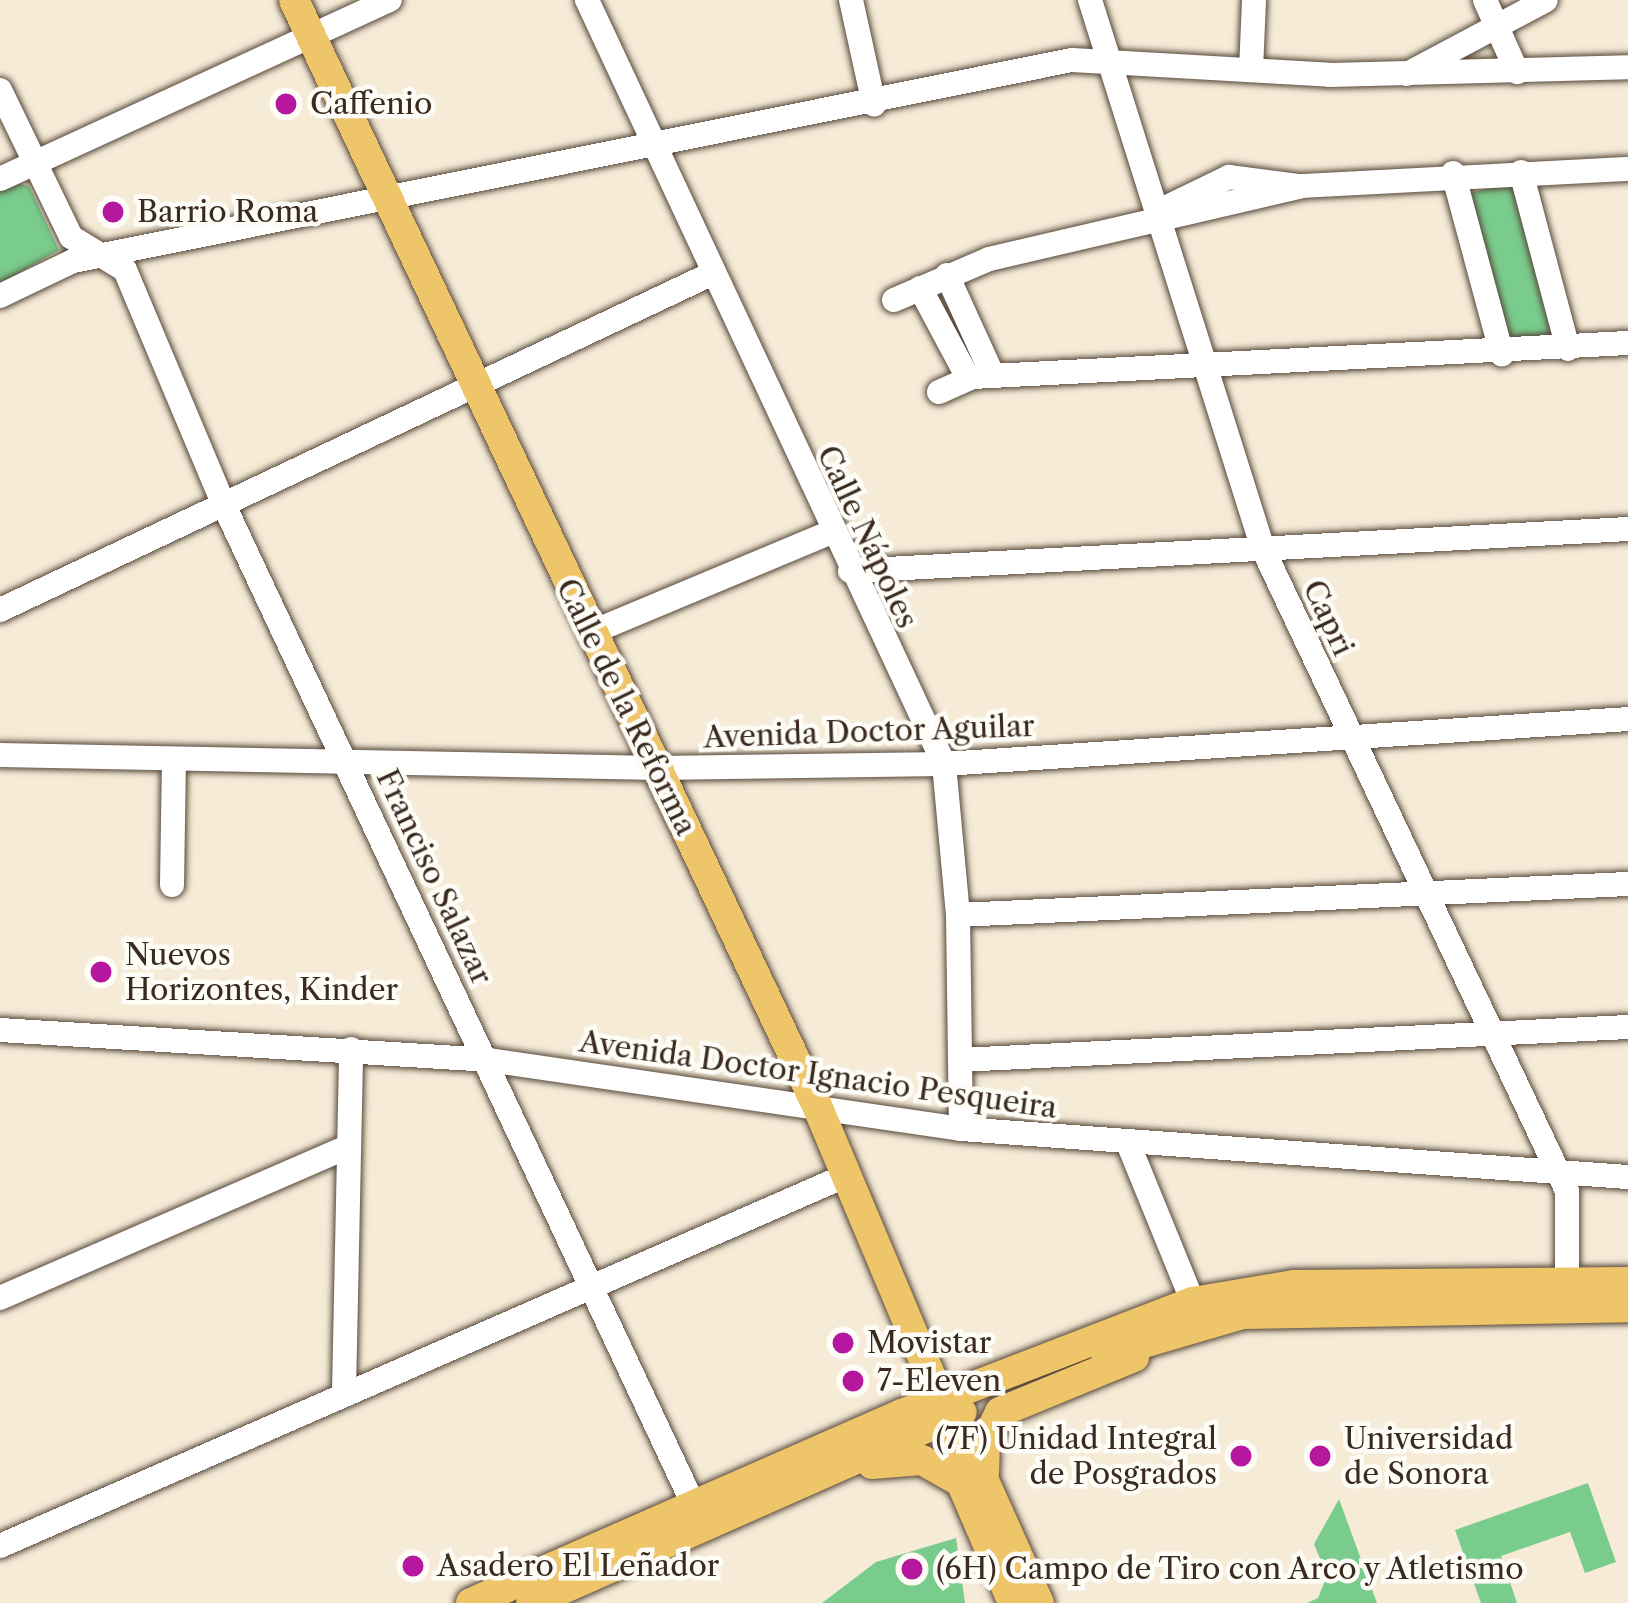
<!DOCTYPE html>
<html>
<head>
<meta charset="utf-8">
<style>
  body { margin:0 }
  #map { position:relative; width:1628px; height:1603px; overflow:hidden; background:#f5ebd7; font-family:"Libre Caslon Text",serif }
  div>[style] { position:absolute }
  .green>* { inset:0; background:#7acc8d; transform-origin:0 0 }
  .roads { filter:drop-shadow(0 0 3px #57473a) drop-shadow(0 0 3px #57473a) }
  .minor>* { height:24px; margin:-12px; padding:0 12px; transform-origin:12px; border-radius:12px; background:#fff }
  .major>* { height:30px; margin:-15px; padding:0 15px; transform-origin:15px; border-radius:15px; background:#eec569 }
  .dots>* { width:33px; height:33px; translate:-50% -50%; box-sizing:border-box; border:6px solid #fdfcf7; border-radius:50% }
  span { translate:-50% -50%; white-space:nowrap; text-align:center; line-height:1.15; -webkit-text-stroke:9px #fdfcf7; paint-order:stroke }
  .poi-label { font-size:30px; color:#3b2a1e }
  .left { translate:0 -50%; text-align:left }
  .right { translate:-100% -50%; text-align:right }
  .street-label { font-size:30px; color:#3b2a1e }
</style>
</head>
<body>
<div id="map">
  <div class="green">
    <div style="left:1511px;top:182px;width:159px;height:46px;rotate:75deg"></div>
    <div style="clip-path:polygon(16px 183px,29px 186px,59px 250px,0 284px,0 190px)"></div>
    <div style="clip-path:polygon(1588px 1483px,1616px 1562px,1585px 1573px,1570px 1532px,1501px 1556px,1517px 1603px,1481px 1603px,1455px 1530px)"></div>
    <div style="clip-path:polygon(1339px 1499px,1377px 1603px,1307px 1603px,1318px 1598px,1327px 1576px,1314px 1544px)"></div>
    <div style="clip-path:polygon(956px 1538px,965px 1603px,822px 1603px,876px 1562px)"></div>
  </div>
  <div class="roads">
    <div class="minor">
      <div style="left:587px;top:0;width:843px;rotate:64.95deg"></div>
      <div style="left:944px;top:764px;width:152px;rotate:84.7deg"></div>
      <div style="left:958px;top:915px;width:214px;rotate:89.2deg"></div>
      <div style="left:851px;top:0;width:107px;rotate:77.6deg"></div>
      <div style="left:1090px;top:0;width:576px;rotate:72.51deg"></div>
      <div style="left:1263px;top:549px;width:710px;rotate:64.66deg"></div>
      <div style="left:1567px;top:1191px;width:109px;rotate:90deg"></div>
      <div style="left:1485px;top:0;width:79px;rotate:66deg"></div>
      <div style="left:1251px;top:70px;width:70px;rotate:-87.5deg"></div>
      <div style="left:1407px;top:74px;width:157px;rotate:-28deg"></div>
      <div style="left:0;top:90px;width:163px;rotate:64.2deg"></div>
      <div style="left:71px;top:237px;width:63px;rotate:31.4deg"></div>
      <div style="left:125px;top:270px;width:251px;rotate:67.2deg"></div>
      <div style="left:222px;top:501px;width:1127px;rotate:64.84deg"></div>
      <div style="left:1521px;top:172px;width:183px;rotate:75.1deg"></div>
      <div style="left:1453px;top:173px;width:188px;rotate:74.9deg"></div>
      <div style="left:0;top:179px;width:429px;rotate:-24.7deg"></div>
      <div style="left:1169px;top:206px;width:67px;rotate:-25.8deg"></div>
      <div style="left:1229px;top:177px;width:71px;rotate:7.3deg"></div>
      <div style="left:947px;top:275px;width:111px;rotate:65.5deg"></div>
      <div style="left:920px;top:288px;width:102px;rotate:61.9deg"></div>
      <div style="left:0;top:296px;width:81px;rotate:-25.6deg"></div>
      <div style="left:73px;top:261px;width:1019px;rotate:-11.38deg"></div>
      <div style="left:1072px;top:60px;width:258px;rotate:3.3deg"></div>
      <div style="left:1330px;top:75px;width:298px;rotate:-1.5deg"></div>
      <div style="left:894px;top:300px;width:103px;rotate:-23.3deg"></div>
      <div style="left:989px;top:259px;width:321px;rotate:-13.1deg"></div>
      <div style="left:1302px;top:186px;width:326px;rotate:-3deg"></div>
      <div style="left:939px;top:392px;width:36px;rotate:-24deg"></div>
      <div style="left:972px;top:377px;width:657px;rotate:-2.97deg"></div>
      <div style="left:850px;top:571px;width:779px;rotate:-3.09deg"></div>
      <div style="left:0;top:610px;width:784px;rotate:-25.29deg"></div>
      <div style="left:590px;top:633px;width:261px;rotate:-22.7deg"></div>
      <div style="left:0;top:755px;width:657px;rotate:1.13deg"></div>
      <div style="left:657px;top:768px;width:287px;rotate:-0.8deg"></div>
      <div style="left:944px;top:764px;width:685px;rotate:-3.76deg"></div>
      <div style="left:172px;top:885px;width:126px;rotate:-89.1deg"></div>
      <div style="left:958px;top:915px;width:671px;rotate:-2.65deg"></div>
      <div style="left:0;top:1030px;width:490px;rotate:3.5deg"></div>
      <div style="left:489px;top:1060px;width:477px;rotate:8.3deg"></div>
      <div style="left:961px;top:1129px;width:669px;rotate:4.12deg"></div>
      <div style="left:960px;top:1060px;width:669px;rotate:-2.83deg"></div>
      <div style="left:1128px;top:1143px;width:172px;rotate:67.8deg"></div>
      <div style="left:0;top:1298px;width:376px;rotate:-23.5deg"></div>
      <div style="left:344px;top:1392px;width:343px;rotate:-88.8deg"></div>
      <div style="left:0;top:1546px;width:925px;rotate:-23.65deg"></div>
    </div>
    <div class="major">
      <div style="left:294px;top:0;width:1226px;rotate:64.69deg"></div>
      <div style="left:818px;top:1108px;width:336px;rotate:67.2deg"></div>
      <div style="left:948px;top:1418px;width:65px;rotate:78.5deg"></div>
      <div style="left:961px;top:1482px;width:132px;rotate:66.7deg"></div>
      <div style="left:1106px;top:1354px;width:143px;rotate:-16.3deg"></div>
      <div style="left:1243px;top:1314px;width:385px;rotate:-1deg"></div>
      <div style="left:974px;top:1458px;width:159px;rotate:65.9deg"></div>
      <div style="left:872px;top:1464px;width:50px;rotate:-4.6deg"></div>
      <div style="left:922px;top:1460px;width:45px;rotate:29.4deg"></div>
      <div style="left:984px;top:1473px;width:30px;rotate:-88deg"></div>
      <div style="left:985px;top:1443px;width:34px;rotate:-64deg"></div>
      <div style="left:1000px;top:1412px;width:145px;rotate:-22.3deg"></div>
      <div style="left:471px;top:1603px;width:471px;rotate:-23.7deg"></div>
      <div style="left:902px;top:1414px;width:312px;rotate:-21.1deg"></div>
      <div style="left:1193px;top:1302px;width:102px;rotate:-9.6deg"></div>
      <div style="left:1294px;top:1285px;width:334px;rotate:-0.5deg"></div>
      <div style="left:531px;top:1603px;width:471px;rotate:-23.9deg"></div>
    </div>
  </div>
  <div class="dots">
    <div style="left:286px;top:104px;background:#b5179e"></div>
    <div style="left:113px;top:212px;background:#b5179e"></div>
    <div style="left:101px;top:972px;background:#b5179e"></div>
    <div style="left:843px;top:1343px;background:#b5179e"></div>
    <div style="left:853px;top:1381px;background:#b5179e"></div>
    <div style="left:1241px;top:1456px;background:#b5179e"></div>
    <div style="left:1320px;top:1456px;background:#b5179e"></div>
    <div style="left:413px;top:1566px;background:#b5179e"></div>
    <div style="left:912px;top:1569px;background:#b5179e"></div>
  </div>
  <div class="poi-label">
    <span class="left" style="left:310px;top:104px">Caffenio</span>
    <span class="left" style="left:137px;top:212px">Barrio Roma</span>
    <span class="left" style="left:125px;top:972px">Nuevos<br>Horizontes, Kinder</span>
    <span class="left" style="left:867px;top:1343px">Movistar</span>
    <span class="left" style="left:877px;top:1381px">7-Eleven</span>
    <span class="right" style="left:1217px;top:1456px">(7F) Unidad Integral<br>de Posgrados</span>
    <span class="left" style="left:1344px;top:1456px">Universidad<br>de Sonora</span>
    <span class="left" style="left:437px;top:1566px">Asadero El Leñador</span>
    <span class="left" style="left:936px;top:1569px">(6H) Campo de Tiro con Arco y Atletismo</span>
  </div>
  <div class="street-label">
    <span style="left:867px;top:537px;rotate:65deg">Calle Nápoles</span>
    <span style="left:1328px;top:618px;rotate:65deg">Capri</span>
    <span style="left:626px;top:707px;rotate:64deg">Calle de la Reforma</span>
    <span style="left:869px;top:732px;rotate:-2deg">Avenida Doctor Aguilar</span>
    <span style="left:434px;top:877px;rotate:65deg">Franciso Salazar</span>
    <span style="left:818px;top:1075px;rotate:8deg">Avenida Doctor Ignacio Pesqueira</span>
  </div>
</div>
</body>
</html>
